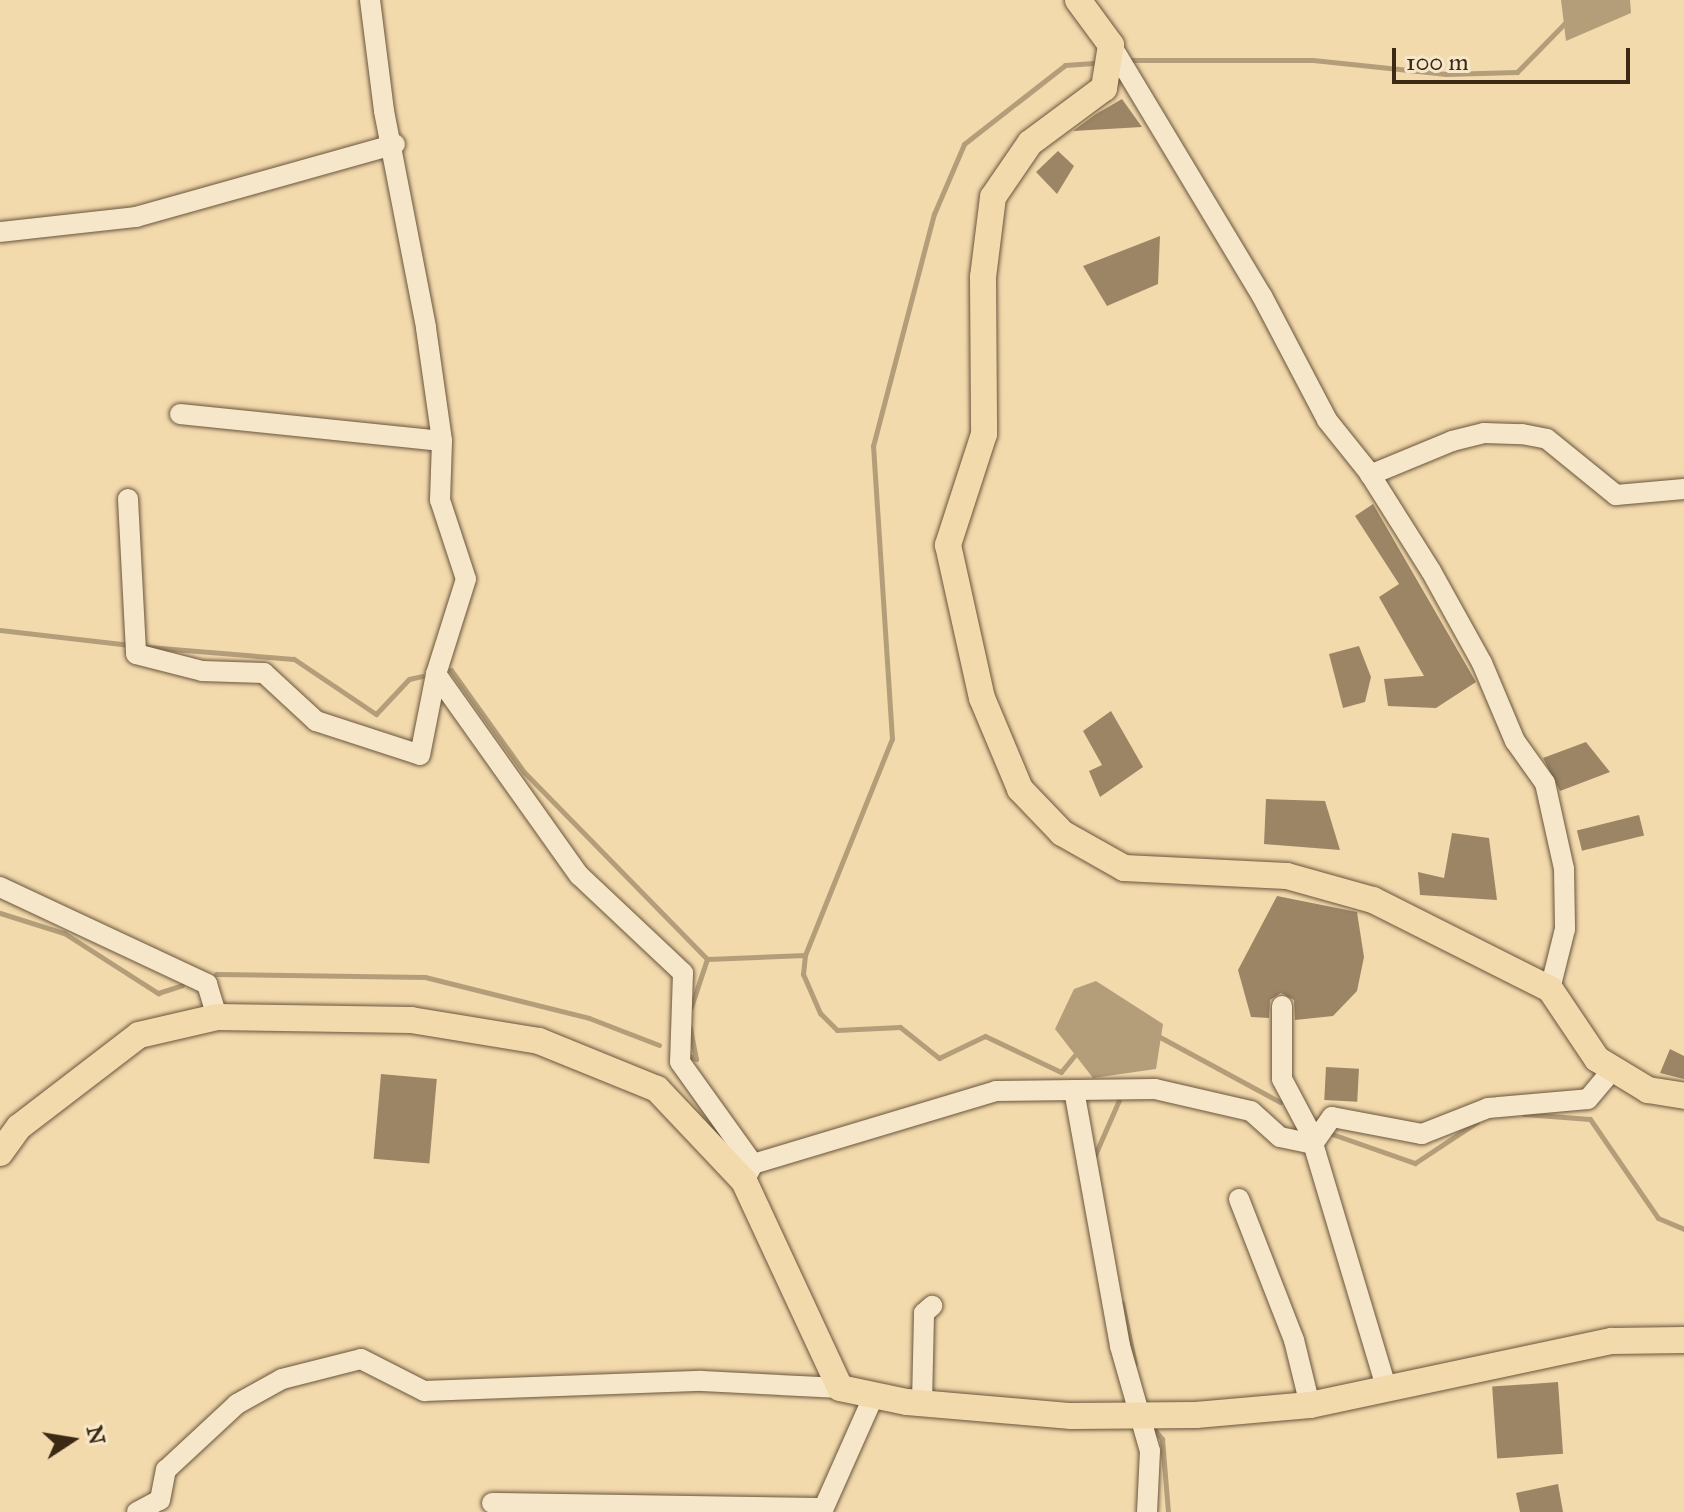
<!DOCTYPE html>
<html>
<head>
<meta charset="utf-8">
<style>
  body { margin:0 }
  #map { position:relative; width:1684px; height:1512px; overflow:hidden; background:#f3daad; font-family:"IM FELL Great Primer",serif }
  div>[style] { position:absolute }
  .water>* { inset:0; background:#b49e7a }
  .stream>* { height:5px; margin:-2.5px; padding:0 2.5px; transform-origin:2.5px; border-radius:2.5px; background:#b49e7a }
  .building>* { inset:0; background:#9b8565; transform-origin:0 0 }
  .roads { filter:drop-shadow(0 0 2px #69553c) drop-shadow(0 0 2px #69553c) }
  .minor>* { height:20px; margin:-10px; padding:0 10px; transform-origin:10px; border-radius:10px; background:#f7e7ca }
  .major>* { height:26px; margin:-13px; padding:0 13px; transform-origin:13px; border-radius:13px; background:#f3daad }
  span { translate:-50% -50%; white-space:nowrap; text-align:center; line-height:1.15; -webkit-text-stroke:6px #f7e7ca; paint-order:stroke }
  .north { position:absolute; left:32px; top:1400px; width:80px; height:80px; -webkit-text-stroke:6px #f7e7ca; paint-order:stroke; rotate:78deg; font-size:22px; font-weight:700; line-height:32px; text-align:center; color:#3b2916 }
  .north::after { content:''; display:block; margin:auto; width:28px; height:36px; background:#3b2916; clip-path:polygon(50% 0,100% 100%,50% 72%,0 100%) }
  .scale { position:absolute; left:1392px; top:48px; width:238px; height:36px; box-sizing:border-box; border:4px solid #3b2916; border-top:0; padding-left:10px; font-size:24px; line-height:28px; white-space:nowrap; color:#3b2916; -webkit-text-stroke:6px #f7e7ca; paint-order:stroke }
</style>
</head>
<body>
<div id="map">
  <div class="water">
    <div style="clip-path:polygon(1561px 0,1630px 0,1631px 13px,1566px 41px)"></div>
    <div style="clip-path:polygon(1096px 981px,1163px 1024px,1156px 1069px,1093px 1078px,1055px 1029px,1074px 989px)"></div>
  </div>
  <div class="stream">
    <div style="left:1127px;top:60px;width:186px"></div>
    <div style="left:1313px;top:60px;width:134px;rotate:6deg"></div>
    <div style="left:1446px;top:74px;width:71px;rotate:-1.6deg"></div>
    <div style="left:1517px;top:72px;width:71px;rotate:-45.6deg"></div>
    <div style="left:0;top:630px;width:131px;rotate:6.6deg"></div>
    <div style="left:148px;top:647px;width:146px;rotate:4.7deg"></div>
    <div style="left:294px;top:659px;width:99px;rotate:33.9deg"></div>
    <div style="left:376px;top:714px;width:48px;rotate:-46.7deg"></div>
    <div style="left:409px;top:679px;width:13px;rotate:-13deg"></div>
    <div style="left:451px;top:670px;width:125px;rotate:54.4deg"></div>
    <div style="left:524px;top:772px;width:262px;rotate:45.6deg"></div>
    <div style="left:707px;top:959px;width:98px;rotate:-2.3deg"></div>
    <div style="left:805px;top:955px;width:19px;rotate:96deg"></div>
    <div style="left:803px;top:974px;width:43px;rotate:66.4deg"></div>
    <div style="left:820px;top:1013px;width:24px;rotate:45deg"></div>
    <div style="left:837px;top:1030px;width:63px;rotate:-2.7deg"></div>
    <div style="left:900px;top:1027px;width:50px;rotate:38.5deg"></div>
    <div style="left:939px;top:1058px;width:51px;rotate:-25.6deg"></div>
    <div style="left:985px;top:1036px;width:84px;rotate:25.3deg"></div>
    <div style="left:1061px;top:1072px;width:28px;rotate:-51deg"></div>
    <div style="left:0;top:913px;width:67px;rotate:17.4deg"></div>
    <div style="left:64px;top:933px;width:112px;rotate:32.6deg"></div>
    <div style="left:158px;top:993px;width:25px;rotate:-18deg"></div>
    <div style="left:805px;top:955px;width:233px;rotate:-68.1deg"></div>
    <div style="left:892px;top:739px;width:294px;rotate:-93.7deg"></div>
    <div style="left:873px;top:446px;width:240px;rotate:-75.3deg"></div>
    <div style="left:934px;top:214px;width:76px;rotate:-66.8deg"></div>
    <div style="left:964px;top:144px;width:128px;rotate:-38deg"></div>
    <div style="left:1065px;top:65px;width:29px;rotate:-4deg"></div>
    <div style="left:216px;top:974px;width:209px;rotate:0.8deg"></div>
    <div style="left:425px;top:977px;width:169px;rotate:14deg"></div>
    <div style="left:589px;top:1018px;width:75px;rotate:21.1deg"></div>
    <div style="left:691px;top:1007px;width:51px;rotate:-71.6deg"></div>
    <div style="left:1158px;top:1036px;width:139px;rotate:28.4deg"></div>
    <div style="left:687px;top:1055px;width:10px;rotate:24deg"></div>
    <div style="left:696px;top:1059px;width:32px;rotate:-101deg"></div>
    <div style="left:1524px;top:1114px;width:66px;rotate:4.3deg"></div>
    <div style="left:1590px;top:1119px;width:120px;rotate:55.5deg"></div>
    <div style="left:1658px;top:1218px;width:28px;rotate:23deg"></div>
    <div style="left:1332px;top:1134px;width:88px;rotate:19.3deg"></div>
    <div style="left:1415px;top:1163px;width:74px;rotate:-33.5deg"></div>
    <div style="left:1094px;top:1157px;width:62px;rotate:-66.3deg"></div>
    <div style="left:1122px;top:1303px;width:62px;rotate:78deg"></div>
    <div style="left:1154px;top:1429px;width:13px;rotate:51deg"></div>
    <div style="left:1162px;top:1439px;width:73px;rotate:85.3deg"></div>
  </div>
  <div class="building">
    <div style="clip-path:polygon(1122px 99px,1142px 127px,1073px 131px,1096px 114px)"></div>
    <div style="clip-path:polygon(1058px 151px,1074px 166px,1057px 194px,1036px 172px)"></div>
    <div style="clip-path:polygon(1160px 236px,1158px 284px,1107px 306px,1083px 266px)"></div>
    <div style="clip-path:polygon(1373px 504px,1476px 682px,1436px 708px,1388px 706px,1384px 679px,1424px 676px,1379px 597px,1399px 584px,1355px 516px)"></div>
    <div style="clip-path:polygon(1359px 646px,1371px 677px,1365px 702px,1343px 708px,1329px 654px)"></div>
    <div style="clip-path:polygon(1111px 711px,1143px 767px,1100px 797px,1089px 771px,1102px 765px,1083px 731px)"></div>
    <div style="clip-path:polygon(1586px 742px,1610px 772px,1560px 791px,1543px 758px)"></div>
    <div style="clip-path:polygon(1266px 799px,1325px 801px,1340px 850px,1264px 844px)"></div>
    <div style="left:1639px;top:815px;width:21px;height:64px;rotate:76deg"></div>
    <div style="clip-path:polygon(1452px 833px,1489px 838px,1497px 900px,1420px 895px,1418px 872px,1444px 878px)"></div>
    <div style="clip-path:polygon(1277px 896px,1357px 912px,1364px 957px,1357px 991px,1333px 1016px,1295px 1020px,1294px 1000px,1281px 993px,1270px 1000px,1269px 1018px,1251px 1017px,1238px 970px)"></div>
    <div style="clip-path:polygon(1670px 1049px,1684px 1056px,1684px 1079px,1660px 1073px)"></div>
    <div style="left:1326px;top:1067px;width:33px;height:33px;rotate:3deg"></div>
    <div style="left:381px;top:1074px;width:56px;height:85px;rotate:5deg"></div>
    <div style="left:1558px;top:1382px;width:72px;height:66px;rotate:86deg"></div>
    <div style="clip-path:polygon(1558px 1484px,1563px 1512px,1520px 1512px,1516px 1493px)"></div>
  </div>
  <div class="roads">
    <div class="minor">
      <div style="left:370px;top:0;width:112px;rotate:82.8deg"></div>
      <div style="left:384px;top:111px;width:221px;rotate:79deg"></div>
      <div style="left:426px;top:328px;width:114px;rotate:81.9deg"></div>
      <div style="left:442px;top:441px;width:59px;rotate:91.9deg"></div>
      <div style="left:440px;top:500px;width:83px;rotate:71.8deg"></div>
      <div style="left:466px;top:579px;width:100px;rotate:107.5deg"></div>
      <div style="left:436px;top:674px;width:247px;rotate:54.6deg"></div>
      <div style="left:579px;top:875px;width:143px;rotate:43.3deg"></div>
      <div style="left:683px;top:973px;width:89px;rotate:91.9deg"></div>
      <div style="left:680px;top:1062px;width:125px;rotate:54.4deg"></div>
      <div style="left:753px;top:1164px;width:19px;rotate:118deg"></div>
      <div style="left:1111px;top:45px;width:293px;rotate:59deg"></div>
      <div style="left:1262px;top:296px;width:140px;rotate:62.3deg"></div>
      <div style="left:1327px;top:420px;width:65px;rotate:51.2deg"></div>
      <div style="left:1368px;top:471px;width:118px;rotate:57.8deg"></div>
      <div style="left:1431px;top:571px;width:105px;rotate:61deg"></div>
      <div style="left:1482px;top:663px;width:85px;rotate:67.1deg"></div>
      <div style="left:1515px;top:741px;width:52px;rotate:54.5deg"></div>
      <div style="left:1545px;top:783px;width:88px;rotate:77.5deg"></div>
      <div style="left:1564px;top:869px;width:60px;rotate:89deg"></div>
      <div style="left:1565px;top:929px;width:62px;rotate:104deg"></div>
      <div style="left:0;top:232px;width:137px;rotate:-6.3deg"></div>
      <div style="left:136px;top:217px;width:269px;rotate:-15.7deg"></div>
      <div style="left:180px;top:414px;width:263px;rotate:5.9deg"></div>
      <div style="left:1370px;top:475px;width:89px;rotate:-22.5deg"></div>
      <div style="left:1452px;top:441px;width:33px;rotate:-14deg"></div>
      <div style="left:1484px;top:433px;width:38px;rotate:2deg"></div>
      <div style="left:1522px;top:434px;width:25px;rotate:11deg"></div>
      <div style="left:1547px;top:439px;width:89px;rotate:39.1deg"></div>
      <div style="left:1616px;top:495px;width:68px;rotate:-5deg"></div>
      <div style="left:128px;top:499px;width:155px;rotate:87deg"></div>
      <div style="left:136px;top:654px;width:68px;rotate:14.4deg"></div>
      <div style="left:202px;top:671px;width:62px;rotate:1.8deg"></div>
      <div style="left:264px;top:673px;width:71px;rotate:42.7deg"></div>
      <div style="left:316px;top:721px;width:109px;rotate:18.1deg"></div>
      <div style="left:420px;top:755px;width:83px;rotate:-78.8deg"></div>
      <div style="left:0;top:887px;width:229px;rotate:25.1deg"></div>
      <div style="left:207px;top:984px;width:34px;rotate:73deg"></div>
      <div style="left:1282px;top:1006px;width:73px;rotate:90deg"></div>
      <div style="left:1282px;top:1079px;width:58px;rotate:62.1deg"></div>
      <div style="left:1309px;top:1130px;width:271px;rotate:73.3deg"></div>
      <div style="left:1074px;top:1090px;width:260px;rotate:79.8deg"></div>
      <div style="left:1120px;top:1346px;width:109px;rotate:74.1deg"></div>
      <div style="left:1150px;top:1451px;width:61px;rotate:92.8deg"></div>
      <div style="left:753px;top:1164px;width:254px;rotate:-16.7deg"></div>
      <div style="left:996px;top:1091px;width:159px;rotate:-0.7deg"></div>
      <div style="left:1155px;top:1089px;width:98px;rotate:12.9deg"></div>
      <div style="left:1251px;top:1111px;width:39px;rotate:42deg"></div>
      <div style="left:1280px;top:1137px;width:34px;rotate:12deg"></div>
      <div style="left:1313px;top:1144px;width:33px;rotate:-55deg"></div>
      <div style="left:1332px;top:1117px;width:92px;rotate:10.7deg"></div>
      <div style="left:1422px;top:1134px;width:71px;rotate:-21.5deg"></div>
      <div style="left:1488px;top:1108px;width:100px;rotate:-5.1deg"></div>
      <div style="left:1588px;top:1099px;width:39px;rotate:-50deg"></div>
      <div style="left:1239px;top:1199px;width:151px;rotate:68.7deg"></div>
      <div style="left:1294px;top:1340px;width:67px;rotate:76.2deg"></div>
      <div style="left:922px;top:1403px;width:90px;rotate:-88.7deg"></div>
      <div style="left:924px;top:1313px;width:11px;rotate:-41deg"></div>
      <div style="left:492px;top:1503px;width:331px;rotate:0.9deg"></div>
      <div style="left:137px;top:1512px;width:26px;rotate:-28deg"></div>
      <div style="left:160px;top:1500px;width:31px;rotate:-79deg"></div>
      <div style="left:166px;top:1470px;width:97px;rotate:-42.9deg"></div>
      <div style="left:237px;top:1404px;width:51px;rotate:-29.1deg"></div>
      <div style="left:282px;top:1379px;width:81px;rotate:-14.2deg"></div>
      <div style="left:361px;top:1359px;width:71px;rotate:26.9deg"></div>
      <div style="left:424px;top:1391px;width:278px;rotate:-2.1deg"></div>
      <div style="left:702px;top:1381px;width:138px;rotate:2.9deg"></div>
      <div style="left:822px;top:1512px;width:128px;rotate:-66deg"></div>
    </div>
    <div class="major">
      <div style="left:1078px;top:0;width:56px;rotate:53.7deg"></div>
      <div style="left:1111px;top:45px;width:44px;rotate:99.2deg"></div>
      <div style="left:1104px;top:88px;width:92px;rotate:143.4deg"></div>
      <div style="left:1030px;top:143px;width:65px;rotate:124.4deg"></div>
      <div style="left:993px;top:197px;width:81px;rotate:97.1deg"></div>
      <div style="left:983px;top:277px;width:157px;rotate:89.6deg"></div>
      <div style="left:984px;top:434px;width:117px;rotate:108deg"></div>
      <div style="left:948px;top:545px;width:157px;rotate:77.5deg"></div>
      <div style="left:982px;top:698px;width:99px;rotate:67.3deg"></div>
      <div style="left:1020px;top:789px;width:61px;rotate:46.3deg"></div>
      <div style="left:1062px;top:833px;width:71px;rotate:29.4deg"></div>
      <div style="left:1124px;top:868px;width:163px;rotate:2.8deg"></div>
      <div style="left:1287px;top:876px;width:89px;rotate:15.6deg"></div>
      <div style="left:1373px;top:900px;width:198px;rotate:26.7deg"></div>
      <div style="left:1550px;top:989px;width:84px;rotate:56.1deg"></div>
      <div style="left:1597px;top:1059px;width:60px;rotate:31.3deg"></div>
      <div style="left:1648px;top:1090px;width:36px;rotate:9deg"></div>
      <div style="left:0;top:1153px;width:32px;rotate:-54deg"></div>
      <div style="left:19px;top:1127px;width:151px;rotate:-37.5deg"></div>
      <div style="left:139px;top:1035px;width:80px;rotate:-13deg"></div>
      <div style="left:217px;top:1017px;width:194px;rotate:0.9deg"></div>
      <div style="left:411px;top:1020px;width:130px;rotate:9.3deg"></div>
      <div style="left:539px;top:1041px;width:127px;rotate:22.1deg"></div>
      <div style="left:657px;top:1089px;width:127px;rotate:46.6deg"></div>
      <div style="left:744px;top:1181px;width:228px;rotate:65.1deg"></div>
      <div style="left:840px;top:1388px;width:68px;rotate:11.8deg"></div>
      <div style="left:907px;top:1402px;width:165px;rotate:4.9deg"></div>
      <div style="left:1071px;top:1416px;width:125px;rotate:-0.5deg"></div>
      <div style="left:1196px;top:1415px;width:114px;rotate:-5deg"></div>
      <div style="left:1310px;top:1405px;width:309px;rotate:-12deg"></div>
      <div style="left:1612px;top:1341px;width:72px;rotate:-0.8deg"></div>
    </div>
  </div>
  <div class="north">N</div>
  <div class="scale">100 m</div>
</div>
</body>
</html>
